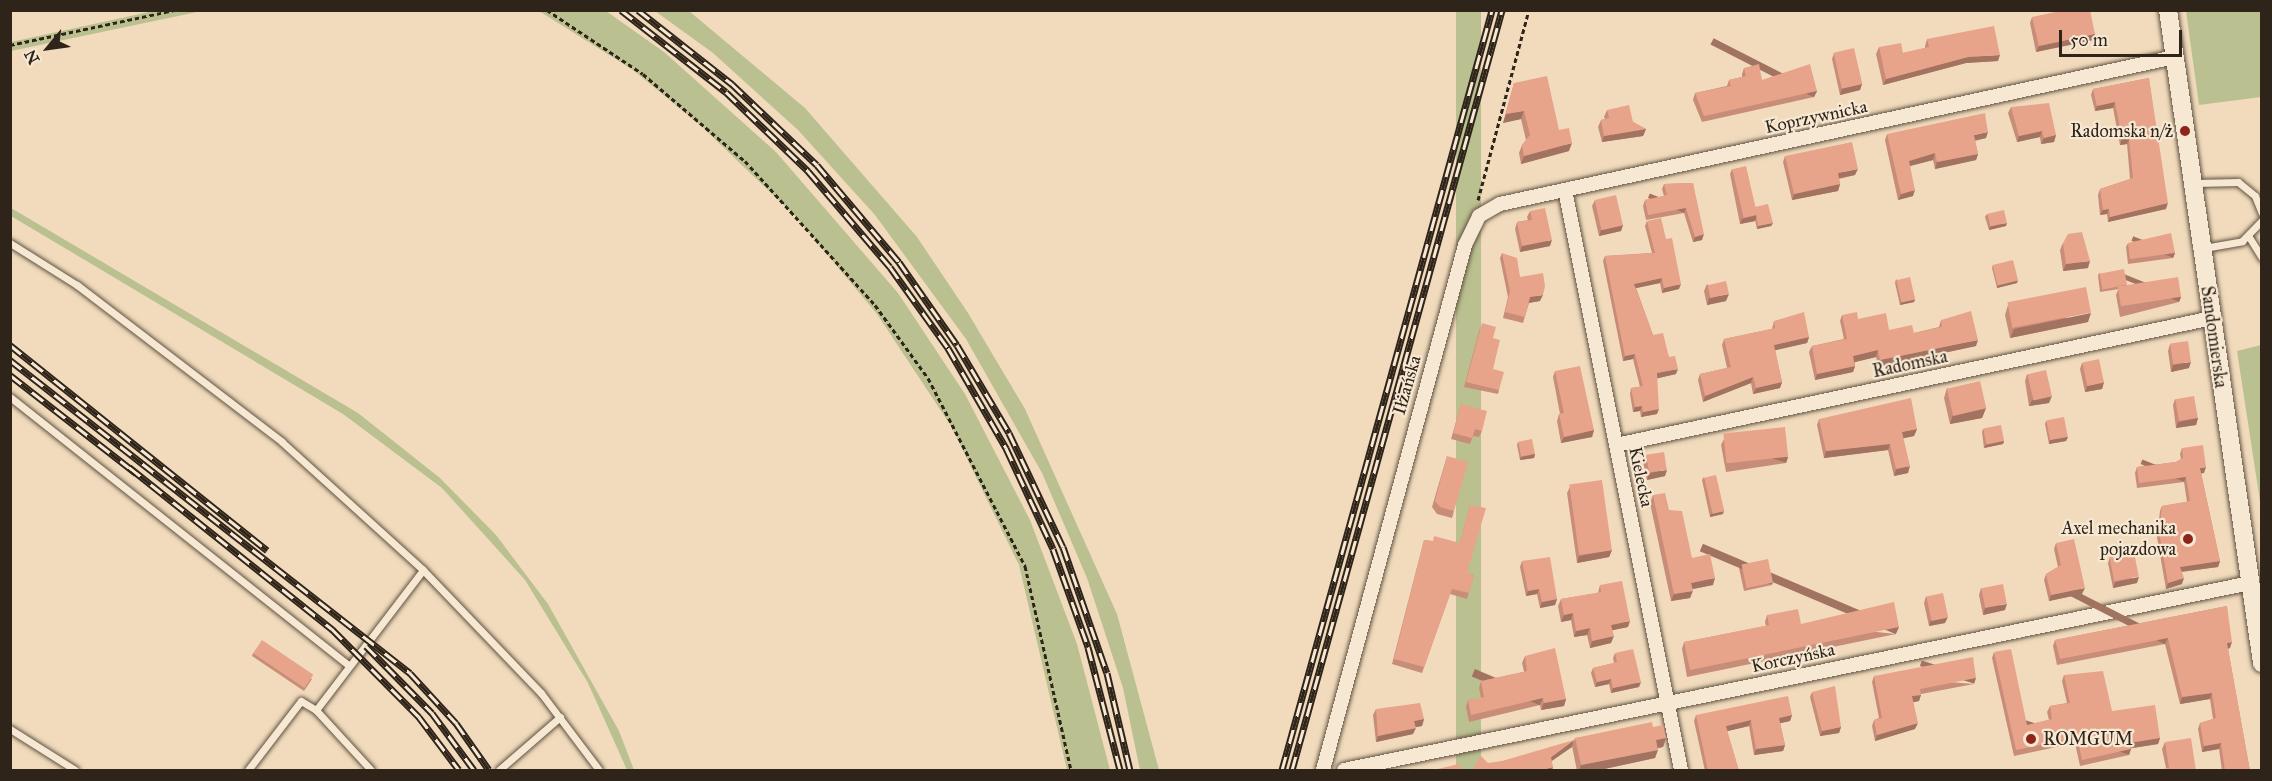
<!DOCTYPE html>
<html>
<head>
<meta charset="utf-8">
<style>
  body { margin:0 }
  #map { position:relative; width:2272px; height:781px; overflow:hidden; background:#f1dbbc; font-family:"IM FELL Great Primer",serif }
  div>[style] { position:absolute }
  .green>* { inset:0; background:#bbc090; transform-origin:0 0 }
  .path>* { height:3px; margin-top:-1.5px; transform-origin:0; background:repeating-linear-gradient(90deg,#2f241a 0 4.5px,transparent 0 7.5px) }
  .roads { filter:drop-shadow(0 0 2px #605242) drop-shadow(0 0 2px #605242) }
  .lane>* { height:7px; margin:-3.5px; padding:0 3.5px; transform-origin:3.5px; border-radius:3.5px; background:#f6e8d3 }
  .street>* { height:14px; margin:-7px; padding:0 7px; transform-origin:7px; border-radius:7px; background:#f6e8d3 }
  .secondary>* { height:18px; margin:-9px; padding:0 9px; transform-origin:9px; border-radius:9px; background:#f6e8d3 }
  .rail>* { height:7px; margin-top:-3.5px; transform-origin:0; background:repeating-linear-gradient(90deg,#f6e8d3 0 14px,#2f241a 0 28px); box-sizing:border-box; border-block:2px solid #2f241a }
  .wall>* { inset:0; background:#c88d78 }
  .shaded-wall>* { inset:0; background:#a27361; transform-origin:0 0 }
  .building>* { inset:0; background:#e8a48b; transform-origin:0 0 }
  .dots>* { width:16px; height:16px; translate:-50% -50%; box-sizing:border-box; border:3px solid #f6e8d3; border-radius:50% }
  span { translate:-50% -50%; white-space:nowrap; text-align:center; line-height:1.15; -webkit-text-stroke:4.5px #f6e8d3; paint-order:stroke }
  .street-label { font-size:18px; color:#2f241a }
  .poi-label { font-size:18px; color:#2f241a }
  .right { translate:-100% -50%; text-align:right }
  .left { translate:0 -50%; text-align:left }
  .frame { position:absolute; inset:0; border:12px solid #2f241a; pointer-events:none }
  .north { position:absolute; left:18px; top:18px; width:60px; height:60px; -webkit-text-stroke:4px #f6e8d3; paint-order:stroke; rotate:241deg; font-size:16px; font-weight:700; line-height:24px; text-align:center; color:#2f241a }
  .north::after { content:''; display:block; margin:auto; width:21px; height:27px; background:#2f241a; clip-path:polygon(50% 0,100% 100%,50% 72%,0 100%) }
  .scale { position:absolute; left:2059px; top:30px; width:123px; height:27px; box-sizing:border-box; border:3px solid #2f241a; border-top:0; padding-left:8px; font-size:18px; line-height:21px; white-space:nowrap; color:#2f241a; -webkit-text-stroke:4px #f6e8d3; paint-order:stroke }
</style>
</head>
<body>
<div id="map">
  <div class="green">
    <div style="clip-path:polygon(158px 10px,202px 11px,11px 51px,11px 42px)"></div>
    <div style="clip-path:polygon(539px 11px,606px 11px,664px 52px,776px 152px,898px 293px,965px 394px,1030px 520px,1077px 644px,1110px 770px,1067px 770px,1019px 565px,951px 426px,877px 314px,794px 215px,700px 125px,633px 70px)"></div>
    <div style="clip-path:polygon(655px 11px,689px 11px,805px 108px,917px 237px,968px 313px,1025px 409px,1117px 614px,1159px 770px,1140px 770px,1123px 688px,1087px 578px,1042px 473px,966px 339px,875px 215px,798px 130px,713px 53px)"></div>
    <div style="left:1456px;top:11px;width:25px;height:786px"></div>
    <div style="clip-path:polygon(2186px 11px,2261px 11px,2261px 97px,2199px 105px)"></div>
    <div style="clip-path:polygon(11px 208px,358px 413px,440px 478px,496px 535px,548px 604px,619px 731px,634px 770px,627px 770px,588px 683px,525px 580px,442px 488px,343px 414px,11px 216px)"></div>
    <div style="clip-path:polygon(2261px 345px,2262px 345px,2261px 508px,2237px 351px)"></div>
  </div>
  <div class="path">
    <div style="left:547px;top:10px;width:115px;rotate:33.7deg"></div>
    <div style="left:643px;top:74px;width:134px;rotate:40.5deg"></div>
    <div style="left:745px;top:161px;width:194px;rotate:47.9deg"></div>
    <div style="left:875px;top:305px;width:90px;rotate:54deg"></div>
    <div style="left:928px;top:378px;width:212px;rotate:62.7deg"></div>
    <div style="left:1025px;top:566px;width:209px;rotate:77.3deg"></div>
    <div style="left:10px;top:45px;width:169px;rotate:-12deg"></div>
    <div style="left:1478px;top:200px;width:197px;rotate:-75deg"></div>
  </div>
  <div class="roads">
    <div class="lane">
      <div style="left:2195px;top:183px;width:43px;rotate:-1.3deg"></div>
      <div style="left:2238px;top:182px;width:22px;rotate:39deg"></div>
      <div style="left:2255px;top:196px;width:18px;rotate:68deg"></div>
      <div style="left:2249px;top:237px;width:25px;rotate:58deg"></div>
      <div style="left:10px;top:243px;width:79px;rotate:32.1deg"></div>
      <div style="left:77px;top:285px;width:258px;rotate:37.4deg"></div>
      <div style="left:282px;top:442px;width:190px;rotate:42.2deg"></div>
      <div style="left:423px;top:570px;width:170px;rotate:46.2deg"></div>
      <div style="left:541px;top:693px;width:96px;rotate:53deg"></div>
      <div style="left:2204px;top:248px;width:39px;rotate:-10deg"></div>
      <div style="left:2242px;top:241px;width:29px;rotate:-46deg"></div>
      <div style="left:10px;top:397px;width:430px;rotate:38.4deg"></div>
      <div style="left:10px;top:729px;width:77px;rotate:32.2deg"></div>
      <div style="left:248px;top:770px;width:87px;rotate:-52.5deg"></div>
      <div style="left:301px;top:701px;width:17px;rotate:31deg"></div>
      <div style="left:371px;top:770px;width:81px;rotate:-132.5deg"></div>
      <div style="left:316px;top:710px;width:176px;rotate:-52.6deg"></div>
      <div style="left:499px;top:770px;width:81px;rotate:-41deg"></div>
    </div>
    <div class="street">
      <div style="left:1565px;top:190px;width:591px;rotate:78.69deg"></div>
      <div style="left:1616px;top:445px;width:609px;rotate:-12.03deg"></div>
      <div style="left:1323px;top:770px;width:544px;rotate:-74.86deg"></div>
      <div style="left:1465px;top:245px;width:32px;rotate:-64deg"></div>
      <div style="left:1479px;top:216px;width:24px;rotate:-30deg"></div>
      <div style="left:1500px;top:204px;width:691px;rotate:-12.29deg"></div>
      <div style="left:1344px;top:770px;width:925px;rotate:-11.66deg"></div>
    </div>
    <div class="secondary">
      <div style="left:2168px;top:10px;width:660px;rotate:81.81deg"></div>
    </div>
  </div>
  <div class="rail">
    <div style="left:621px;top:10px;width:133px;rotate:38deg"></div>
    <div style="left:726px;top:92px;width:114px;rotate:43.9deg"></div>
    <div style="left:808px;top:171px;width:126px;rotate:49.5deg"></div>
    <div style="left:890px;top:267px;width:100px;rotate:54.4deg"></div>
    <div style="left:948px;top:348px;width:116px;rotate:59.9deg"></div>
    <div style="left:1006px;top:448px;width:111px;rotate:65deg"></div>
    <div style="left:1053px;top:549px;width:104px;rotate:70.3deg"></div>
    <div style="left:1088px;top:647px;width:127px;rotate:75.4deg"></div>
    <div style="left:638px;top:10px;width:120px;rotate:38.2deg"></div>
    <div style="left:732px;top:84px;width:117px;rotate:43.6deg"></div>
    <div style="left:817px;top:165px;width:127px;rotate:49.8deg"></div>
    <div style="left:899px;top:262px;width:101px;rotate:55.1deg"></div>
    <div style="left:957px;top:345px;width:102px;rotate:59.4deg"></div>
    <div style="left:1009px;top:433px;width:126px;rotate:64.7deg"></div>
    <div style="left:1063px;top:547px;width:133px;rotate:70.8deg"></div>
    <div style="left:1107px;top:673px;width:100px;rotate:76.7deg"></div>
    <div style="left:10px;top:345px;width:329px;rotate:38.6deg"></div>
    <div style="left:10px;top:360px;width:508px;rotate:38.04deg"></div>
    <div style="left:410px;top:673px;width:68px;rotate:47.4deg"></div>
    <div style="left:456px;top:723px;width:57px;rotate:54.9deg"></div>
    <div style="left:10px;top:375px;width:160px;rotate:37.9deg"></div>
    <div style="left:129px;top:467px;width:260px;rotate:38.6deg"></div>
    <div style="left:332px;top:629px;width:124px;rotate:45.3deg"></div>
    <div style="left:419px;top:717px;width:66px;rotate:53deg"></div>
    <div style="left:366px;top:646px;width:94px;rotate:45.4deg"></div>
    <div style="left:432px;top:713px;width:71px;rotate:53.6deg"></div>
    <div style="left:1282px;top:770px;width:788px;rotate:-74.55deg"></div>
    <div style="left:1292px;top:770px;width:788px;rotate:-74.55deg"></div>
  </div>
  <div class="wall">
    <div style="clip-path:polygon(2032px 17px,2095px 34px,2093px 40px,2036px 52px,2030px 23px)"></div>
    <div style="clip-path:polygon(1927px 39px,1998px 61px,1966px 63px,1883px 85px,1876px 54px,1879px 47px,1903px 53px,1925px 48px,1925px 46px)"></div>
    <div style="clip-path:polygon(1834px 53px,1862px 84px,1860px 90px,1840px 95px,1832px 59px)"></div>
    <div style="clip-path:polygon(1744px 68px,1762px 80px,1817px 91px,1814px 97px,1702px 122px,1693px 100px,1695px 93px,1727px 86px,1729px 80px,1742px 77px,1742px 74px)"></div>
    <div style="clip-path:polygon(2149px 78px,2166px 209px,2108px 222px,2107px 214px,2100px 215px,2098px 195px,2100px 189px,2130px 179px,2127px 144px,2120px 145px,2113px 108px,2095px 111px,2091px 95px,2093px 89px)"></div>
    <div style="clip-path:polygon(1514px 83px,1559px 130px,1569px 151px,1521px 164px,1519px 153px,1522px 145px,1526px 140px,1521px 119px,1503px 123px)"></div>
    <div style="clip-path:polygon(2011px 107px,2056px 135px,2054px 142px,2041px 144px,2040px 137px,2017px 142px,2008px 113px)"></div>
    <div style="clip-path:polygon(1607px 110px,1633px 122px,1646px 129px,1643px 136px,1602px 142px,1598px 127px,1601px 120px,1605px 119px,1604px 117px)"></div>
    <div style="clip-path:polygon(1887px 134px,1986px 138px,1975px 141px,1978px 154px,1976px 160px,1935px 169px,1933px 160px,1910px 166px,1913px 196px,1898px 200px,1885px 140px)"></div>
    <div style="clip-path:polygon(1785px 156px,1855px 175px,1839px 179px,1840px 184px,1838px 191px,1792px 200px,1783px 162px)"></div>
    <div style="clip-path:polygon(1732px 169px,1755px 207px,1773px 223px,1771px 226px,1757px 229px,1755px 220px,1755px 221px,1740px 224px,1730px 174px)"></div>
    <div style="clip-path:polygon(1693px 183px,1702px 240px,1693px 242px,1684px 213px,1646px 220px,1643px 206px,1645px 200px,1664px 196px,1662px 189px,1664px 184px)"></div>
    <div style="clip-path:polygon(1595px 200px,1623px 225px,1621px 231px,1599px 236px,1592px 206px)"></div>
    <div style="clip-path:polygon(1530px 211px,1550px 246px,1520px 252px,1515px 229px,1517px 222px,1528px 220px,1527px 217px)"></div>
    <div style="clip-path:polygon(1987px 214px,2006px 226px,1989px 230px,1985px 217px)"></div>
    <div style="clip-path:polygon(1647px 221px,1679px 289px,1662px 293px,1660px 283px,1636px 288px,1653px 335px,1669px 357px,1676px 374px,1657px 378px,1657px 414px,1641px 417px,1640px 411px,1633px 412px,1630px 394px,1631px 388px,1640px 387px,1633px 359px,1623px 361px,1603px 261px,1605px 256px,1652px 253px,1645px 226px)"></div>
    <div style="clip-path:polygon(2063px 243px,2088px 268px,2063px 271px,2060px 250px)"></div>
    <div style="clip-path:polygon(2128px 243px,2175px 253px,2173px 258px,2128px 264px,2126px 247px)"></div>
    <div style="clip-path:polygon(1502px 253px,1520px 277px,1540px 301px,1529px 303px,1523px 323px,1503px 318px,1508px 297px,1500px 258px)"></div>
    <div style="clip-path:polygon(1993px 265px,2017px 283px,1997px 288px,1992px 268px)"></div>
    <div style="clip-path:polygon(2099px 273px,2127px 285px,2126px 288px,2100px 292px,2098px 276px)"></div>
    <div style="clip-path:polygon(1896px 279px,1915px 299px,1914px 302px,1900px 305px,1895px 283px)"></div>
    <div style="clip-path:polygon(1707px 284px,1726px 301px,1707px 305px,1704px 291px)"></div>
    <div style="clip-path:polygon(2118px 290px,2181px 297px,2179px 302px,2120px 317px,2116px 295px)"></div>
    <div style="clip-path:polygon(2008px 305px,2088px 322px,2010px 338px,2005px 315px)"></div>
    <div style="clip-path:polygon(1842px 315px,1858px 319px,1889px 330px,1914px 333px,1939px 327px,1941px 320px,1976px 346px,1878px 367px,1876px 357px,1855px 362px,1855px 366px,1853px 372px,1815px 380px,1809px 352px,1812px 346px,1844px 339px,1840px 321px)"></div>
    <div style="clip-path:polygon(1774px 321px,1809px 337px,1807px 343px,1775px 350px,1782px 382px,1780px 388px,1753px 394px,1751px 383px,1703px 402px,1698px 380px,1700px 374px,1727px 368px,1722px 345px,1724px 339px,1772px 329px)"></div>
    <div style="clip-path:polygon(1480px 328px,1493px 338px,1493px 369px,1499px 390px,1498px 394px,1464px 387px)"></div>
    <div style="clip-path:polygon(2170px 344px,2189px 368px,2171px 372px,2168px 351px)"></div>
    <div style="clip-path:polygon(2082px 363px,2104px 382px,2102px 389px,2085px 392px,2080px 369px)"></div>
    <div style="clip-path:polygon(1555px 371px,1594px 430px,1592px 437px,1561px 443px,1557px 421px,1559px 414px,1560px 414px,1553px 377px)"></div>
    <div style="clip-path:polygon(2027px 374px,2049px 403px,2029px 406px,2025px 381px)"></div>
    <div style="clip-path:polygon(1947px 388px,1986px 408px,1982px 418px,1950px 424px,1944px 398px)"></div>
    <div style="clip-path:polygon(2175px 399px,2198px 418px,2196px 425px,2176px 428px,2173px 405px)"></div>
    <div style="clip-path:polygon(1461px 404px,1482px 431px,1479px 437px,1473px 436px,1470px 444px,1451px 439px)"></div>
    <div style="clip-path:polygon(1819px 419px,1917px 429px,1914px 436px,1903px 438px,1908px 473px,1894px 476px,1888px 450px,1824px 458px,1817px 425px)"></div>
    <div style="clip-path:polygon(2046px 421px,2068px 437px,2066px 441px,2049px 444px,2045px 424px)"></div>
    <div style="clip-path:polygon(1983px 429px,2004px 441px,2003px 444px,1984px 448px,1982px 432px)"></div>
    <div style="clip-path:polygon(1724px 439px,1788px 457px,1786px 463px,1726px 472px,1721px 445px)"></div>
    <div style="clip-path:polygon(1518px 442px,1535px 454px,1534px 458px,1520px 460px,1517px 445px)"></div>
    <div style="clip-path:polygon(2182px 448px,2204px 473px,2201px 473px,2220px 561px,2218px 567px,2182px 572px,2182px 584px,2166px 589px,2157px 537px,2160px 511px,2162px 506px,2187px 502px,2184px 482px,2137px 488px,2135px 473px,2137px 467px,2176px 462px,2181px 459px,2180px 454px)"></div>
    <div style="clip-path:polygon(1447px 456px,1454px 511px,1452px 518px,1437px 514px,1432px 507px)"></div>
    <div style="clip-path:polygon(1646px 456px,1665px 476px,1647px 480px,1643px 462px)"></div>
    <div style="clip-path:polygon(1704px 477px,1723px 514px,1710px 517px,1702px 480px)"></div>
    <div style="clip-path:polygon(1570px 487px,1612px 550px,1609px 557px,1577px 563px,1567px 493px)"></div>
    <div style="clip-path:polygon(1653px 495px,1669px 510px,1692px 558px,1713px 585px,1692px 589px,1690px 598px,1671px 601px,1650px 503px)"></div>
    <div style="clip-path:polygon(1470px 505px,1467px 573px,1474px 575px,1467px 599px,1450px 594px,1422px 673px,1392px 664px,1424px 540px,1432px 541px,1460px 543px)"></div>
    <div style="clip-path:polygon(2056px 543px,2082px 594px,2049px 601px,2044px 580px,2046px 574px,2058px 567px,2054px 549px)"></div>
    <div style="clip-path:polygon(2110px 557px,2137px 583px,2113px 588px,2108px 563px)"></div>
    <div style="clip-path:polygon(1522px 561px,1557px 599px,1555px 605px,1540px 608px,1537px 594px,1526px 596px,1520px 567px)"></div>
    <div style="clip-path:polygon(1741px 564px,1772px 585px,1744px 591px,1739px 568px)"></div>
    <div style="clip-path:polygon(1600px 585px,1628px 627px,1612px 630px,1611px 643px,1590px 648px,1587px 635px,1574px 637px,1571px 620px,1561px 622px,1558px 606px,1561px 599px,1598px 593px)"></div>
    <div style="clip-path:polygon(1981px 588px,2005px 610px,1983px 615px,1979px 595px)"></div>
    <div style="clip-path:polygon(1926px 596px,1945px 623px,1929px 626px,1924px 603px)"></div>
    <div style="clip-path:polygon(2227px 606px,2230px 648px,2228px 649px,2250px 771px,2222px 771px,2219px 749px,2202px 752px,2198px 729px,2200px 723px,2213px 719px,2210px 699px,2180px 704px,2165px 644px,2057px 665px,2053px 646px,2055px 640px)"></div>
    <div style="clip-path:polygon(1767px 615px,1801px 624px,1896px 634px,1687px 677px,1682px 649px,1684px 642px,1766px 626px,1765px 622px)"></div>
    <div style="clip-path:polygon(1994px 652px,2027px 725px,2049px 720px,2047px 712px,2050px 706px,2067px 703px,2062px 681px,2064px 675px,2112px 711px,2160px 738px,2158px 744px,2131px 748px,2129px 755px,2080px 766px,2075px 743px,2014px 756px,1992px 658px)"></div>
    <div style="clip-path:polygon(253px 653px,312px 679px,304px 691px,252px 656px)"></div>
    <div style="clip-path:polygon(1615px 653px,1639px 687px,1611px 693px,1609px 684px,1595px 687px,1591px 673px,1593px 668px,1614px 663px,1613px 658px)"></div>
    <div style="clip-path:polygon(1525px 656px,1566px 699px,1564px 706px,1541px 710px,1540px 705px,1469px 722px,1466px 707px,1468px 700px,1481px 698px,1479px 688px,1481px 681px,1524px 672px,1522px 663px)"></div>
    <div style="clip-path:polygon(1874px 676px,1974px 684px,1921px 694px,1919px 701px,1913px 702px,1915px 729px,1875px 741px,1872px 726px,1874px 720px,1879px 718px,1872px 682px)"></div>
    <div style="clip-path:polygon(1812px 692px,1841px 727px,1839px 733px,1820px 736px,1810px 697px)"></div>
    <div style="clip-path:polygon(1376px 709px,1424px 719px,1422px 726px,1415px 727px,1413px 734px,1376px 742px,1373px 715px)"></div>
    <div style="clip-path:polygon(1696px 715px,1792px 715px,1790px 721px,1780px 723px,1785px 745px,1783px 751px,1754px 755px,1749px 726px,1727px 731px,1739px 771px,1705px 771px,1694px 721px)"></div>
    <div style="clip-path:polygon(1653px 727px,1666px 738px,1663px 747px,1658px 748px,1655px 758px,1595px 771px,1577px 771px,1572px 746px,1575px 738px)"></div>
    <div style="clip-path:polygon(2165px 742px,2196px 771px,2166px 768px,2162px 749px)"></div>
  </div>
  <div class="shaded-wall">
    <div style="clip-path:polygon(2095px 34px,2093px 40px,2036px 52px,2039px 46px)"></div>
    <div style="clip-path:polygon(2000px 55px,1998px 61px,1966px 63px,1883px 85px,1886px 79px,1968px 57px)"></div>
    <div style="clip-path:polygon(1862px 84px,1860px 90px,1840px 95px,1842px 88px)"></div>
    <div style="left:1817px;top:91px;width:7px;height:116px;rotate:117deg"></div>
    <div style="clip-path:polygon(2115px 102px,2113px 108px,2095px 111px,2097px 106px)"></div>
    <div style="clip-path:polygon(1524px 111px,1521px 119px,1503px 123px,1506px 114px)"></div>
    <div style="clip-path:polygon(1646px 129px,1643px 136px,1602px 142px,1604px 136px)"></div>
    <div style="clip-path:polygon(2042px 131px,2040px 137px,2017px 142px,2019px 136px)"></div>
    <div style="clip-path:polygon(1988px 132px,1986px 138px,1972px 141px,1974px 135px)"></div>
    <div style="clip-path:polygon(2056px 135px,2054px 142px,2041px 144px,2044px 138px)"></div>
    <div style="clip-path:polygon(2122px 139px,2129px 139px,2127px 144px,2120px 145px)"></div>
    <div style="clip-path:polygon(1572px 143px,1569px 151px,1521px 164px,1524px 156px)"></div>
    <div style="clip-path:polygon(1935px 153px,1933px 160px,1906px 167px,1909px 161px)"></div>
    <div style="clip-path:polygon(1978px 154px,1976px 160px,1935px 169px,1937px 162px)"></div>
    <div style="clip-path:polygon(1858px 169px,1855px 175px,1835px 179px,1838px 173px)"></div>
    <div style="clip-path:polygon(1840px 184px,1838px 191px,1792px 200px,1794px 194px)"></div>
    <div style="clip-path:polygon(1915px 190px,1913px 196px,1898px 200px,1901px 194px)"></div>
    <div style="clip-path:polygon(2168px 203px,2166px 209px,2108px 222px,2110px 217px)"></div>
    <div style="left:1686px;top:208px;width:5px;height:39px;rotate:112deg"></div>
    <div style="clip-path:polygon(2109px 209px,2107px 214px,2100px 215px,2103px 210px)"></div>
    <div style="clip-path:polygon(1757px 215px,1755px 221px,1740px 224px,1742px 219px)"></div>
    <div style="clip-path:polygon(1773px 223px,1771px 226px,1757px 229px,1758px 226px)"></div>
    <div style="clip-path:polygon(2007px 223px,2006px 226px,1989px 230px,1990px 226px)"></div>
    <div style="clip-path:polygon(1623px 225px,1621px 231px,1599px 236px,1601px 230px)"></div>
    <div style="clip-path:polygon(1704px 234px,1702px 240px,1693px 242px,1695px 237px)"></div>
    <div style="clip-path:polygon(1552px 240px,1550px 246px,1520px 252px,1522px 246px)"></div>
    <div style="left:2175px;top:253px;width:5px;height:45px;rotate:112deg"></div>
    <div style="clip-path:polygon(2090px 261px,2088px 268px,2063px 271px,2066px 264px)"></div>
    <div style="clip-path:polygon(1662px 278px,1660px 283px,1632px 289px,1634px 284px)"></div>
    <div style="clip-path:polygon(2018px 280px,2017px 283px,1997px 288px,1998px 284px)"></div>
    <div style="clip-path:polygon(1681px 284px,1679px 289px,1662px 293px,1664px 288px)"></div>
    <div style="left:2127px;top:285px;width:3px;height:26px;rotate:108deg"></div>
    <div style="clip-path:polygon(1729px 294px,1726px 301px,1707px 305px,1709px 298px)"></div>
    <div style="clip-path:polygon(1543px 295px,1540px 301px,1528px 303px,1530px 297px)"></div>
    <div style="left:2181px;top:297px;width:5px;height:61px;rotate:112deg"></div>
    <div style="clip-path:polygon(1915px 299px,1914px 302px,1900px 305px,1901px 302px)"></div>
    <div style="clip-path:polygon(2091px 313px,2088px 322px,2010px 338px,2014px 329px)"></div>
    <div style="clip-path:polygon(1809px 337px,1807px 343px,1772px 351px,1774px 345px)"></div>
    <div style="clip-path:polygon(1978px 340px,1976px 346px,1878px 367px,1880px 360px)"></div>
    <div style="clip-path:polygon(1878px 350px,1876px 357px,1851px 363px,1853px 356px)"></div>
    <div style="clip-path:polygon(1635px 354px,1633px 359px,1623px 361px,1625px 356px)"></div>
    <div style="clip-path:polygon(2191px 362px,2189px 368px,2171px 372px,2173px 365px)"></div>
    <div style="clip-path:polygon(1855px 366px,1853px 372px,1815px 380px,1817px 374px)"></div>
    <div style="clip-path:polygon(1678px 369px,1676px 374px,1655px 379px,1657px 373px)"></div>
    <div style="clip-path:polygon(1753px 377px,1751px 383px,1703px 402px,1705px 396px)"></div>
    <div style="clip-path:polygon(1782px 382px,1780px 388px,1753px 394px,1756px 388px)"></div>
    <div style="clip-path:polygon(2104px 382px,2102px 389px,2085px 392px,2087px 386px)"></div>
    <div style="clip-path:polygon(2052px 396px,2049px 403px,2029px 406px,2032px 400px)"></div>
    <div style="clip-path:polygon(1642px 406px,1640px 411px,1633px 412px,1635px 407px)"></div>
    <div style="clip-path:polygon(1986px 408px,1982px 418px,1950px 424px,1953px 415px)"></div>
    <div style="clip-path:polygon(1659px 409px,1657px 414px,1641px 417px,1643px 412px)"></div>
    <div style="clip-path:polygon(2198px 418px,2196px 425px,2176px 428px,2178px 422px)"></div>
    <div style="clip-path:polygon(1917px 429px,1914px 436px,1900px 439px,1902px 432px)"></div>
    <div style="clip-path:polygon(1594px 430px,1592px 437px,1561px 443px,1564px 437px)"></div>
    <div style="clip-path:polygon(2068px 437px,2066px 441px,2049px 444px,2050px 440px)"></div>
    <div style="clip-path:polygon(2004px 441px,2003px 444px,1984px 448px,1986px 445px)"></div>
    <div style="clip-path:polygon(1890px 444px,1888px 450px,1824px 458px,1826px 451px)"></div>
    <div style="clip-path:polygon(1535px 454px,1534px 458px,1520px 460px,1521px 457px)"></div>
    <div style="left:1788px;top:457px;width:6px;height:60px;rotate:108deg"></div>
    <div style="clip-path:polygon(1910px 466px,1908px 473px,1894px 476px,1896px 469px)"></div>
    <div style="clip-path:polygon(2206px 467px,2204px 473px,2198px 474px,2200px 468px)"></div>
    <div style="clip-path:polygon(1667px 470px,1665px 476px,1647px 480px,1649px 473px)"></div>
    <div style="left:2186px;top:477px;width:5px;height:47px;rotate:112deg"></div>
    <div style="clip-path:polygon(1724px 511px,1723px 514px,1710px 517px,1711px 514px)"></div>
    <div style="clip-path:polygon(1612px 550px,1609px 557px,1577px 563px,1579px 556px)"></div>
    <div style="clip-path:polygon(2220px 561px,2218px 567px,2178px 572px,2180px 567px)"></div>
    <div style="clip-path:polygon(2139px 577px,2137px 583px,2113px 588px,2115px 582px)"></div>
    <div style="clip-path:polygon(1715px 578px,1713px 585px,1688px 590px,1691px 583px)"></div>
    <div style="clip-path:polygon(2184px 578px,2182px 584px,2166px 589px,2168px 583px)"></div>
    <div style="left:1773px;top:582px;width:3px;height:29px;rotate:108deg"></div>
    <div style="clip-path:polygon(2085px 588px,2082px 594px,2049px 601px,2051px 595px)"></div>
    <div style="clip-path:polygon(1539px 589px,1537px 594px,1526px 596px,1528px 591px)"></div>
    <div style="clip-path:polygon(1693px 591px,1690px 598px,1671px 601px,1674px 594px)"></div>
    <div style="clip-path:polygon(1557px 599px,1555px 605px,1540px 608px,1542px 602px)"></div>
    <div style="clip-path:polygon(2007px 604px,2005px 610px,1983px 615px,1985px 608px)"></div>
    <div style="clip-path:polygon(1573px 613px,1571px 620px,1561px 622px,1564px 615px)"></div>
    <div style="clip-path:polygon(1948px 617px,1945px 623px,1929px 626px,1931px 620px)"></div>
    <div style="clip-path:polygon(1630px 621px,1628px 627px,1609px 631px,1611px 625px)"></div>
    <div style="left:1899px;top:627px;width:8px;height:213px;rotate:113deg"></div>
    <div style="clip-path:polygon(1590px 628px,1587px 635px,1574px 637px,1576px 631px)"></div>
    <div style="clip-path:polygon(1614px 636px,1611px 643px,1590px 648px,1592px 641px)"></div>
    <div style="left:2168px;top:638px;width:7px;height:110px;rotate:117deg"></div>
    <div style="clip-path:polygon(2232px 642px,2230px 648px,2225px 649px,2227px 643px)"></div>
    <div style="left:1976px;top:678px;width:6px;height:57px;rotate:108deg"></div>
    <div style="clip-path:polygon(1611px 679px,1609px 684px,1595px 687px,1597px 682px)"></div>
    <div style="clip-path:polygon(1641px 682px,1639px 687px,1611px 693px,1613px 688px)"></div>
    <div style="clip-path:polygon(2212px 693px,2210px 699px,2180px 704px,2182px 697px)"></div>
    <div style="clip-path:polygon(1921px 695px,1919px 701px,1910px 703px,1912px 696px)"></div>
    <div style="left:1543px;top:698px;width:8px;height:74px;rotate:113deg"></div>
    <div style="clip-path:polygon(1566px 699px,1564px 706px,1541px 710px,1544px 703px)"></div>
    <div style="clip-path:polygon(1792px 715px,1790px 721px,1777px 724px,1779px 718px)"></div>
    <div style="clip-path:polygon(1424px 719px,1422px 726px,1412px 728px,1414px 721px)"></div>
    <div style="clip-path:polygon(1751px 720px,1749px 726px,1724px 732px,1726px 726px)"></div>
    <div style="clip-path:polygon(1918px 723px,1915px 729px,1875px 741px,1877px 735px)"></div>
    <div style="clip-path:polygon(1841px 727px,1839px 733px,1820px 736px,1822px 731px)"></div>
    <div style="clip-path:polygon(1416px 728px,1413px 734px,1376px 742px,1378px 736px)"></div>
    <div style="left:2077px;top:737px;width:6px;height:62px;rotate:108deg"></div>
    <div style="clip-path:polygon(1666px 738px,1663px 747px,1653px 749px,1656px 740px)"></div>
    <div style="clip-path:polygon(2160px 738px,2158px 744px,2127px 749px,2129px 743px)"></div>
    <div style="clip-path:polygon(1574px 740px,1572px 747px,1549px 763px,1551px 757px)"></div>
    <div style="clip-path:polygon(2221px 743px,2219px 749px,2202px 752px,2204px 746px)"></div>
    <div style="clip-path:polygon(1785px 745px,1783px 751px,1754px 755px,1756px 749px)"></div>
    <div style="left:2131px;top:749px;width:6px;height:50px;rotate:108deg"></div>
    <div style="clip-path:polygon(1658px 750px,1655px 758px,1595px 771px,1579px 771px,1581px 765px)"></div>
    <div style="clip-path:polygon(1553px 767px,1552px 771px,1536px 771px)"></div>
  </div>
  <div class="building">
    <div style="clip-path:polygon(2065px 10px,2090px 10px,2095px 34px,2039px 46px,2032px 17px)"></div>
    <div style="clip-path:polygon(1994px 26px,2000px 55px,1968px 57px,1886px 79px,1879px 47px,1901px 43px,1903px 53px,1929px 47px,1927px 39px)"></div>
    <div style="left:1854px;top:48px;width:37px;height:21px;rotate:77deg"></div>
    <div style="clip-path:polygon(1759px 64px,1762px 80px,1810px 64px,1817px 91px,1704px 116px,1695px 93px,1731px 86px,1729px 80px,1746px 76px,1744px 68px)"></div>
    <div style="clip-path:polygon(1547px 76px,1559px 130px,1569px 128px,1572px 143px,1524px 156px,1522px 145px,1530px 135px,1524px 111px,1506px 114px,1514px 83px)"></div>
    <div style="clip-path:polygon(2149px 78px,2168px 203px,2110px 217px,2109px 209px,2103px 210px,2100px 189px,2133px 178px,2129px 139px,2122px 139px,2115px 102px,2097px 106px,2093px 89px)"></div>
    <div style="clip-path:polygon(2049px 103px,2056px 135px,2044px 138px,2042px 131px,2019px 136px,2011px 107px)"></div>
    <div style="clip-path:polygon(1629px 105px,1633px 122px,1646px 129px,1604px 136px,1601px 120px,1609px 118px,1607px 110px)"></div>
    <div style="clip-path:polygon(1985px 113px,1988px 132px,1974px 135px,1978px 154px,1937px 162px,1935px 153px,1909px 161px,1915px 190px,1901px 194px,1887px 134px)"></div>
    <div style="clip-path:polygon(1852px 142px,1858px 169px,1838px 173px,1840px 184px,1794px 194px,1785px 156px)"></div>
    <div style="left:1746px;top:166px;width:50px;height:14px;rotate:77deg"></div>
    <div style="clip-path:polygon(1693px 183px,1704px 234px,1695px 237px,1686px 208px,1648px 215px,1645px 200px,1667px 195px,1664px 184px)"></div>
    <div style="left:1616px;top:195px;width:31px;height:22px;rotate:77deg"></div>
    <div style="clip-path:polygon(1768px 204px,1773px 223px,1758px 226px,1755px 207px)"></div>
    <div style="clip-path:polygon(1545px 208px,1552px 240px,1522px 246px,1517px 222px,1532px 220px,1530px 211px)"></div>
    <div style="left:2004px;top:210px;width:13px;height:17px;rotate:77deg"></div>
    <div style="clip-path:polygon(1661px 218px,1666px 239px,1672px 238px,1681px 284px,1664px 288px,1662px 278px,1634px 284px,1653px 335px,1663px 333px,1669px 357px,1675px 356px,1678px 369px,1657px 373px,1659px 409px,1643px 412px,1642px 406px,1635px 407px,1631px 388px,1643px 386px,1635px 354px,1625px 356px,1605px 256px,1655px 253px,1647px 221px)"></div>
    <div style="clip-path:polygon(2082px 232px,2090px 261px,2066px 264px,2063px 243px,2068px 234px)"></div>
    <div style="clip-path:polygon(2171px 233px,2175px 253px,2130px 259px,2128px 243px)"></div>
    <div style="clip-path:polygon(1502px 253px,1517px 258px,1520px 277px,1543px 273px,1545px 286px,1543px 295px,1530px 297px,1525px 317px,1505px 312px,1510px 291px)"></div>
    <div style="left:2013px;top:260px;width:21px;height:21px;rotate:76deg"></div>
    <div style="left:2124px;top:269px;width:16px;height:25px;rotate:79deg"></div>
    <div style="left:1910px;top:277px;width:23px;height:14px;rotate:77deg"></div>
    <div style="left:2178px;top:277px;width:20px;height:61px;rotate:81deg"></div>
    <div style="left:1726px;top:281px;width:13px;height:19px;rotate:77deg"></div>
    <div style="left:2086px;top:287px;width:26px;height:80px;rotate:79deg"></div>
    <div style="clip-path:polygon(1971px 311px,1978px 340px,1880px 360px,1878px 350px,1853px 356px,1855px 366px,1817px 374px,1812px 346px,1847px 339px,1842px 315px,1857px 312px,1858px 319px,1886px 313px,1889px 330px,1912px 325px,1914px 333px,1942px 327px,1941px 320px)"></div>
    <div style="clip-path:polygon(1804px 312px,1809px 337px,1774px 345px,1782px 382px,1756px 388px,1753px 377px,1705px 396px,1700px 374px,1731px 367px,1724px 339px,1775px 328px,1774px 321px)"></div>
    <div style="clip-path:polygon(1482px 323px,1496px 327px,1493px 338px,1500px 340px,1493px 369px,1504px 372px,1499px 390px,1466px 382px)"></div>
    <div style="left:2188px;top:341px;width:21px;height:18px;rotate:82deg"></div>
    <div style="left:2099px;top:359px;width:24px;height:17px;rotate:78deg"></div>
    <div style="clip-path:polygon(1580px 366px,1594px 430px,1564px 437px,1559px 414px,1564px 413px,1555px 371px)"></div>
    <div style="left:2046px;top:370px;width:27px;height:19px;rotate:77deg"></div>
    <div style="left:1980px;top:381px;width:28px;height:34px;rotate:77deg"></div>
    <div style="left:2194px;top:396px;width:22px;height:19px;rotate:80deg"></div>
    <div style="clip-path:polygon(1911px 398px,1917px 429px,1902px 432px,1910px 466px,1896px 469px,1890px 444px,1826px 451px,1819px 419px)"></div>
    <div style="clip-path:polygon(1461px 404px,1487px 411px,1482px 431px,1475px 429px,1472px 438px,1453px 433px)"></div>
    <div style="left:2064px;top:417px;width:20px;height:18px;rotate:79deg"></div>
    <div style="left:2001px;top:425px;width:16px;height:18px;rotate:79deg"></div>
    <div style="left:1785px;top:427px;width:30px;height:62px;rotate:84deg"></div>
    <div style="left:1532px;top:439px;width:15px;height:14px;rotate:79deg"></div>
    <div style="clip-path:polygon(2203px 445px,2206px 467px,2200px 468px,2220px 561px,2180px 567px,2184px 578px,2168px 583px,2159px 532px,2162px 506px,2190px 501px,2186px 477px,2139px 483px,2137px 467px,2176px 462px,2183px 458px,2182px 448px)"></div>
    <div style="left:1664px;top:452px;width:18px;height:18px;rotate:81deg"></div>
    <div style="clip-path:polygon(1447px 456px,1468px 462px,1454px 511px,1440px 507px,1435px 501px)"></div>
    <div style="left:1716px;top:475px;width:37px;height:12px;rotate:77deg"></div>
    <div style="left:1602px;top:480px;width:71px;height:33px;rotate:82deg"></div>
    <div style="clip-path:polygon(1665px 493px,1669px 510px,1682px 511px,1692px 558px,1710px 554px,1715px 578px,1691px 583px,1693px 591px,1674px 594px,1653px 495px)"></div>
    <div style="clip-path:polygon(1470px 505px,1486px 508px,1467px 573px,1474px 575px,1469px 593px,1452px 589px,1424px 667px,1394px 659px,1424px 540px,1433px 541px,1434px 536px,1460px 543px)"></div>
    <div style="clip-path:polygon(2074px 539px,2085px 588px,2051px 595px,2046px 574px,2061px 565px,2056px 543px)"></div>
    <div style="left:2134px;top:552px;width:25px;height:25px;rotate:79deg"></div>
    <div style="clip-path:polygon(1550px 557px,1557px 599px,1542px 602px,1539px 589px,1528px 591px,1522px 561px)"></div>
    <div style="left:1768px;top:559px;width:24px;height:27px;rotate:78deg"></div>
    <div style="clip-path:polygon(1622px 581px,1630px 621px,1611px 625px,1614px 636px,1592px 641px,1590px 628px,1576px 631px,1573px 613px,1564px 615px,1561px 599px,1601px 592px,1600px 585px)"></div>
    <div style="left:2003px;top:584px;width:20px;height:22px;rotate:79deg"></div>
    <div style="left:1943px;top:593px;width:25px;height:17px;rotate:78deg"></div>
    <div style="clip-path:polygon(1894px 602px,1899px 627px,1690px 670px,1684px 642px,1769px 625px,1767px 615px,1798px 609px,1801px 624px)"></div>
    <div style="clip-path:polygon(2227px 606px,2232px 642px,2227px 643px,2250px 771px,2225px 771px,2221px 743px,2204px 746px,2200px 723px,2216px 718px,2212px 693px,2182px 697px,2168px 638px,2060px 659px,2055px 640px)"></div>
    <div style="left:262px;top:640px;width:62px;height:16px;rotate:34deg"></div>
    <div style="clip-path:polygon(1555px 648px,1566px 699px,1544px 703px,1543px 698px,1471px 715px,1468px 700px,1484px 697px,1481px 681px,1527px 671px,1525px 656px)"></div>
    <div style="clip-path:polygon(1633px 649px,1641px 682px,1613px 688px,1611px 679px,1597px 682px,1593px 668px,1617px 662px,1615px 653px)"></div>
    <div style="clip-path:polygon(2011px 649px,2027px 725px,2052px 719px,2050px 706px,2070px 703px,2064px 675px,2103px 671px,2112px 711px,2155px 705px,2160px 738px,2129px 743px,2131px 749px,2082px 760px,2077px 737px,2016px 750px,1994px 652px)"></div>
    <div style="clip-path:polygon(1973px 657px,1976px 678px,1920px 689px,1921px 695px,1912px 696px,1918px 723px,1877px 735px,1874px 720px,1882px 718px,1874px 676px)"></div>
    <div style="clip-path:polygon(1835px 686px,1841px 727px,1822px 731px,1812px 692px)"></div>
    <div style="clip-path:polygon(1788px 696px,1792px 715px,1779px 718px,1785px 745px,1756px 749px,1751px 720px,1726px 726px,1739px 771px,1708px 771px,1696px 715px)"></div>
    <div style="clip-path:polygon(1420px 703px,1424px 719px,1414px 721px,1416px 728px,1378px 736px,1376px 709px)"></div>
    <div style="clip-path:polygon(1652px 722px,1653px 727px,1663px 725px,1666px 738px,1656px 740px,1658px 750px,1581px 765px,1575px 738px)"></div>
    <div style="clip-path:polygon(2191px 738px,2196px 771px,2150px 771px,2169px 768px,2165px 742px)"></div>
    <div style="clip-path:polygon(1574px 740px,1551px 757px,1553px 767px,1536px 771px,1472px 771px,1481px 756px,1488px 763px,1502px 761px)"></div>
    <div style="clip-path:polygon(1459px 764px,1461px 771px,1429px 771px)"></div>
  </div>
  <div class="dots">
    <div style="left:2185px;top:131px;background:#8f2418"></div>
    <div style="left:2188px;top:539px;background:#8f2418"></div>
    <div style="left:2031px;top:739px;background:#8f2418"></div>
  </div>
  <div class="street-label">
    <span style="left:1816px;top:117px;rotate:-12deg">Koprzywnicka</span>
    <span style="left:2214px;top:337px;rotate:82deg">Sandomierska</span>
    <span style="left:1910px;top:364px;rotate:-12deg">Radomska</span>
    <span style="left:1407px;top:385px;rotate:-74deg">Iłżańska</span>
    <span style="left:1641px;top:477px;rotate:78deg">Kielecka</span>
    <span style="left:1793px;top:658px;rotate:-12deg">Korczyńska</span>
  </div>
  <div class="poi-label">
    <span class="right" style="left:2173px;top:131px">Radomska n/ż</span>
    <span class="right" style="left:2176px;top:539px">Axel mechanika<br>pojazdowa</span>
    <span class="left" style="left:2043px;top:739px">ROMGUM</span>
  </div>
  <div class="frame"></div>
  <div class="north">N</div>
  <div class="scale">50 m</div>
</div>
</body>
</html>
